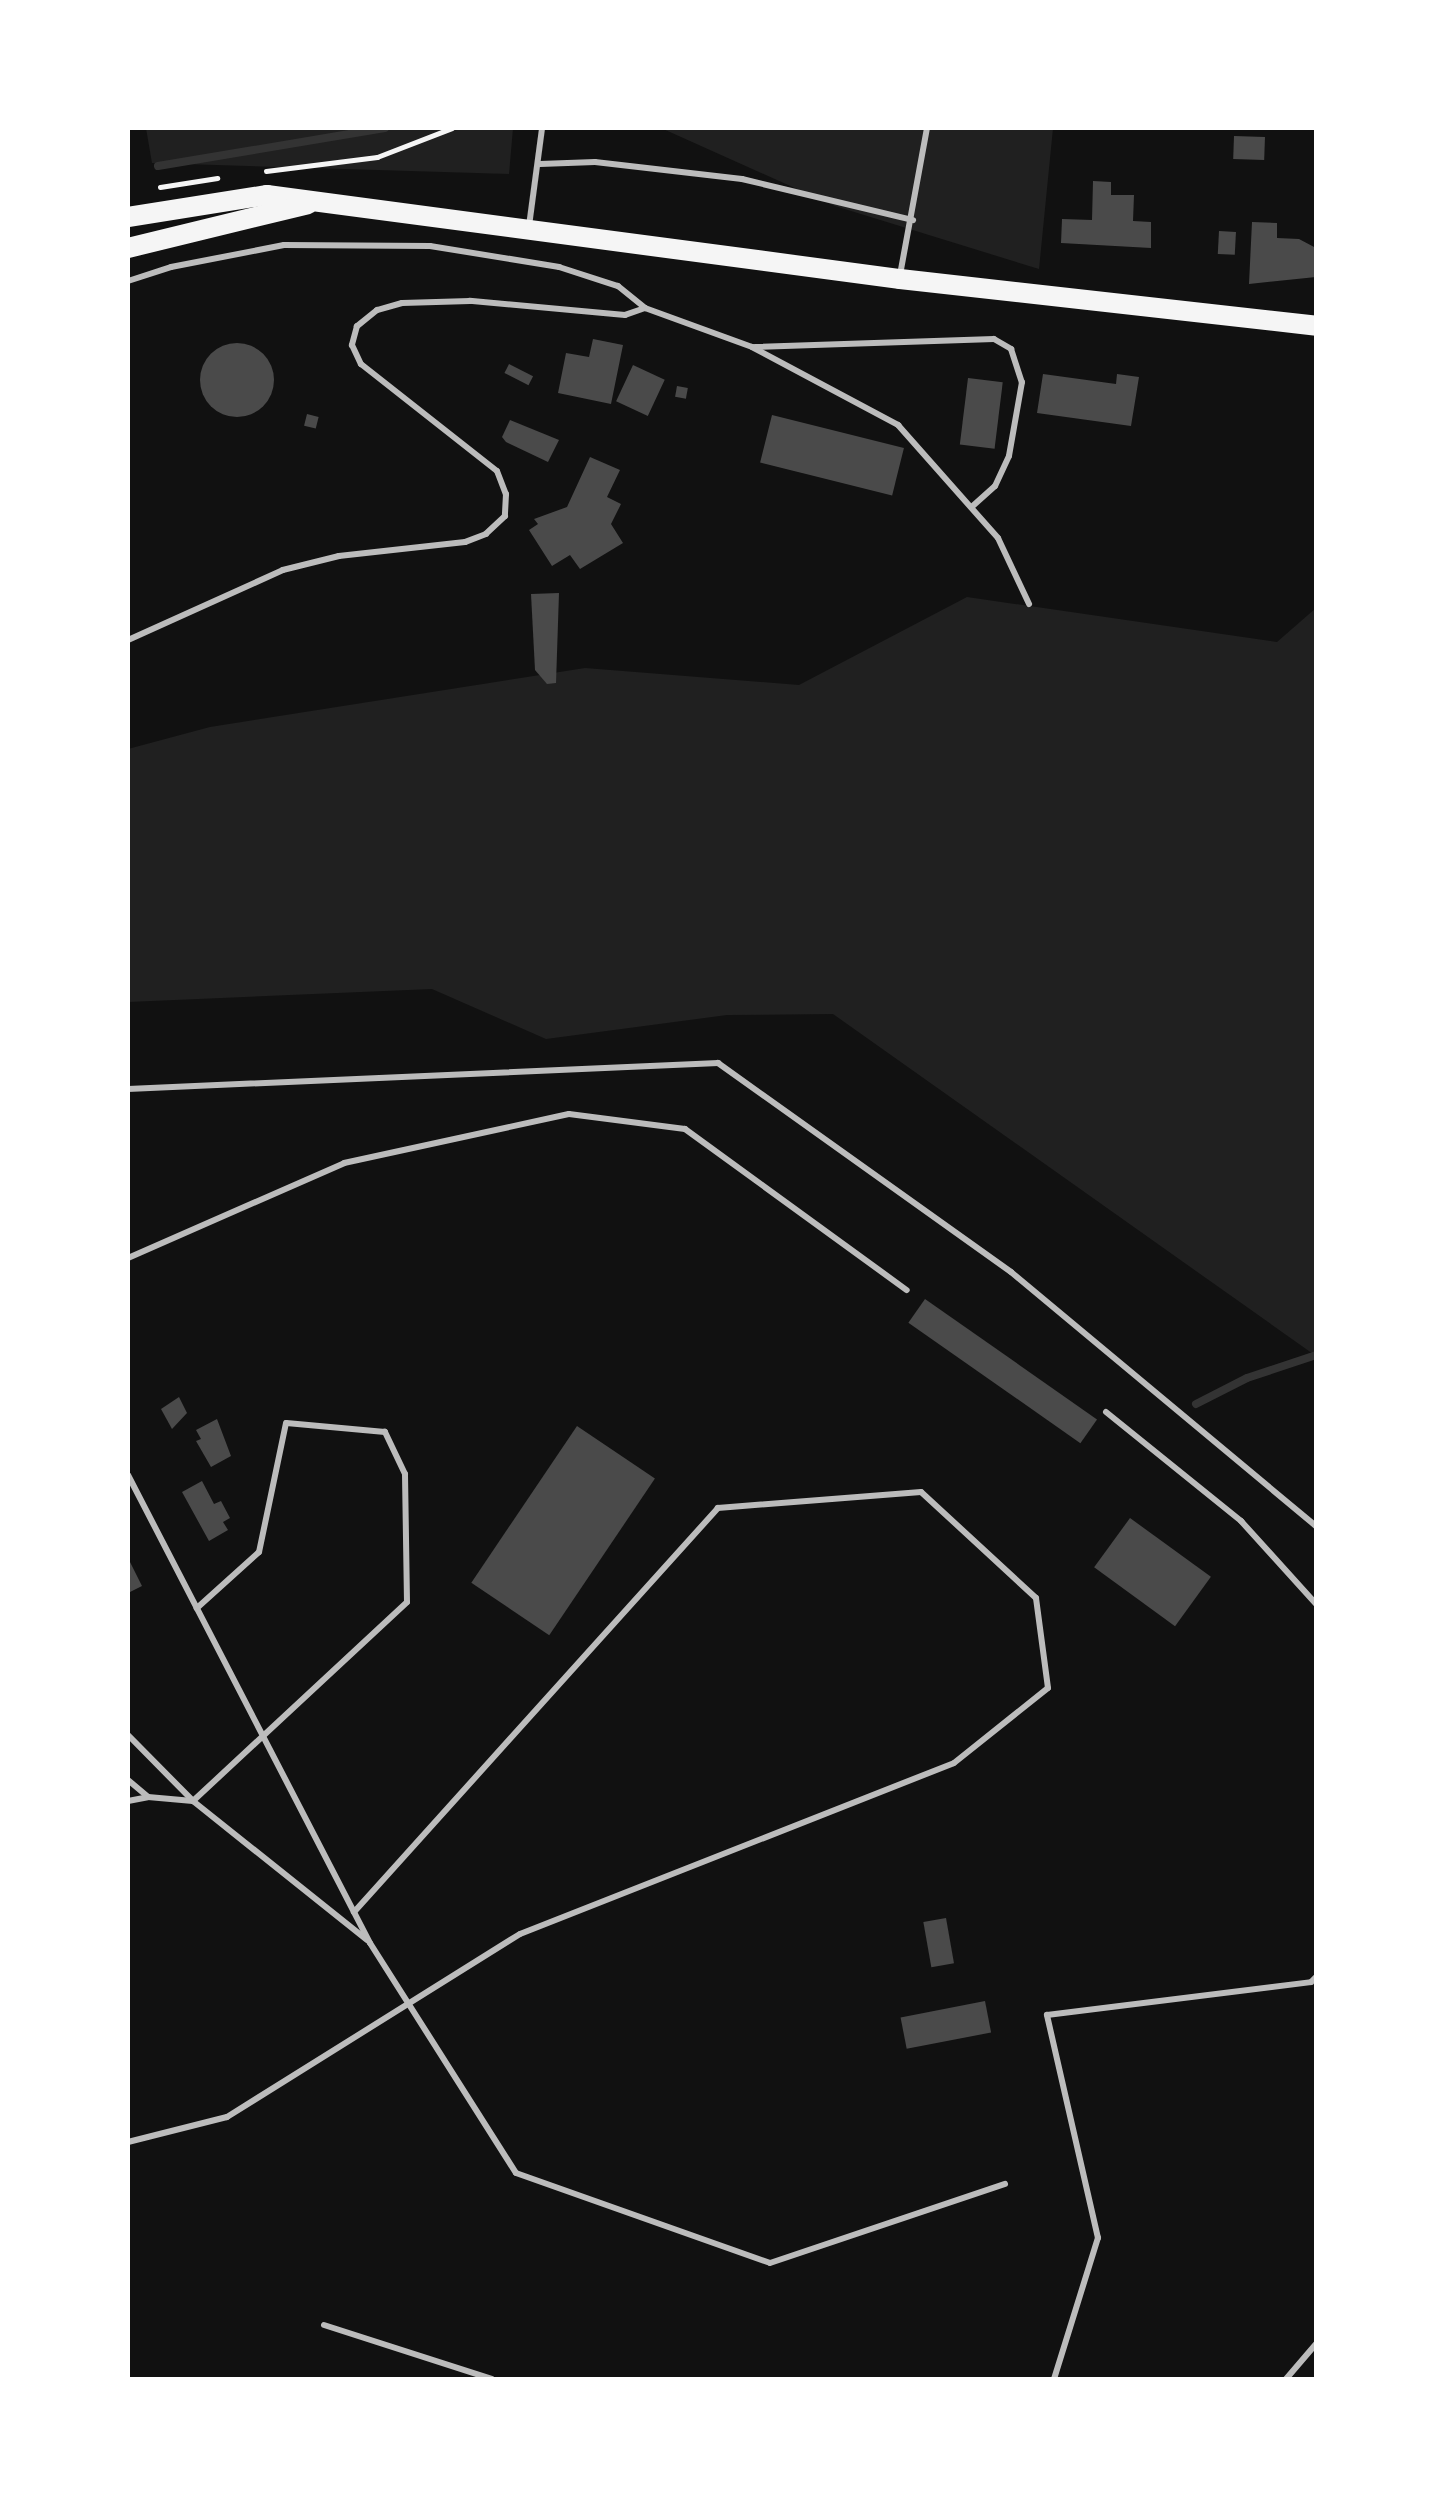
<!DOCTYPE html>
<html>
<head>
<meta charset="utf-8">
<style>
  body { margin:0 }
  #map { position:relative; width:1444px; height:2507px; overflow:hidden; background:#111; font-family:Quicksand,sans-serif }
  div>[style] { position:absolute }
  .green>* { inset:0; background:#202020 }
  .stream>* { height:8px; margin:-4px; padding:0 4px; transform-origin:4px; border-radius:4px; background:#333 }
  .building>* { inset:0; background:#4a4a4a; transform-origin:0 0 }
  .round { border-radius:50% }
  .path>* { height:5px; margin:-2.5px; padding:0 2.5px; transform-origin:2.5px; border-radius:2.5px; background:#f5f5f5 }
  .service>* { height:6px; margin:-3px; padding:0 3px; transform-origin:3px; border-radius:3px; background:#bcbcbc }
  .primary>* { height:20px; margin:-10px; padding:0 10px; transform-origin:10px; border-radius:10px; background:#f5f5f5 }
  span { translate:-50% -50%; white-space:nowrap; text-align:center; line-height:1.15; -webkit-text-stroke:6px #fff; paint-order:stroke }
  .frame { position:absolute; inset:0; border:130px solid #fff; pointer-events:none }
</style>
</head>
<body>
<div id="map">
  <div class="green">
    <div style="clip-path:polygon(146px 128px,513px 128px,509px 174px,152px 163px)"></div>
    <div style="clip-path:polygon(661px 128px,1053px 128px,1039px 269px,835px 206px)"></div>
    <div style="clip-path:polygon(967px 597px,1277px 642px,1316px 608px,1316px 1356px,833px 1014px,727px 1015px,546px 1039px,432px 989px,128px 1002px,128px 749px,210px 727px,585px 668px,799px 685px)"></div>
  </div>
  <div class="stream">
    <div style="left:158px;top:166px;width:230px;rotate:-9.5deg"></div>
    <div style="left:1196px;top:1404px;width:57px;rotate:-27deg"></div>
    <div style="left:1247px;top:1378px;width:73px;rotate:-18.4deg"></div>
  </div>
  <div class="building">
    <div style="left:1234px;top:136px;width:31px;height:23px;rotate:2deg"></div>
    <div style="clip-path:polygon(1093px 181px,1111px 182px,1111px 195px,1134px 195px,1133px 221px,1151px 222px,1151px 248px,1061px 243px,1062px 219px,1092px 220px)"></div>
    <div style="clip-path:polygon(1252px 222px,1277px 223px,1277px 238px,1299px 239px,1316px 248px,1316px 277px,1249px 284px)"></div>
    <div style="left:1219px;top:231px;width:17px;height:23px;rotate:3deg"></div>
    <div style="clip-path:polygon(593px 339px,623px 345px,611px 404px,558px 393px,566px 353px,589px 357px)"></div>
    <div class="round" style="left:200px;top:343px;width:74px;height:74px"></div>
    <div style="left:509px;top:364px;width:27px;height:10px;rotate:27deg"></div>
    <div style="left:633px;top:365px;width:35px;height:40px;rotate:25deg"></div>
    <div style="clip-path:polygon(1043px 374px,1116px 384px,1117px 374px,1139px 377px,1131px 426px,1037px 413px)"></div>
    <div style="left:968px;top:378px;width:35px;height:67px;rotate:7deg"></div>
    <div style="left:677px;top:386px;width:11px;height:11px;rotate:10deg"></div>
    <div style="left:307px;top:414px;width:12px;height:12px;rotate:14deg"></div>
    <div style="left:772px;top:415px;width:136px;height:49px;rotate:14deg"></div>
    <div style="clip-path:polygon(510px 420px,559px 440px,548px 462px,506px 442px,502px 437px)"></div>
    <div style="clip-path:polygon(590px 457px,620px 470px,607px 497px,621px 504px,611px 524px,623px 543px,580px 569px,570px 555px,552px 566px,529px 530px,538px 524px,534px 519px,567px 507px)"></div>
    <div style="clip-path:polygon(559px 593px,556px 683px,547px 684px,535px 670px,531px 594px)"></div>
    <div style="left:925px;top:1299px;width:210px;height:29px;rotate:35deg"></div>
    <div style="clip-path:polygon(179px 1397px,187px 1413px,172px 1429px,161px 1409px)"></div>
    <div style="clip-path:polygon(217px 1419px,231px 1456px,211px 1467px,196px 1441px,201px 1439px,196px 1430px)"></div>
    <div style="left:577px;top:1426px;width:94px;height:189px;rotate:34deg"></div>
    <div style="clip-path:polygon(202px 1481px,214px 1504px,221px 1501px,230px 1518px,223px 1522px,228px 1530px,209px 1541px,182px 1492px)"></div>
    <div style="left:1130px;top:1518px;width:100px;height:61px;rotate:36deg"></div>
    <div style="clip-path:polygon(128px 1558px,142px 1586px,128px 1593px)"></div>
    <div style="left:946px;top:1918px;width:46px;height:23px;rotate:80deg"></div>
    <div style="left:985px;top:2001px;width:32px;height:86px;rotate:79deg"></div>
  </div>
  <div class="path">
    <div style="left:266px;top:171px;width:112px;rotate:-7.2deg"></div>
    <div style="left:377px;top:157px;width:80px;rotate:-21.1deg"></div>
    <div style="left:160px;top:187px;width:58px;rotate:-9deg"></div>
  </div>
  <div class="service">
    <div style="left:540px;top:164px;width:55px;rotate:-2.1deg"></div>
    <div style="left:595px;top:162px;width:148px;rotate:6.6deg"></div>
    <div style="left:742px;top:179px;width:176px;rotate:13.5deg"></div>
    <div style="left:529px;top:226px;width:99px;rotate:-82.4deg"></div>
    <div style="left:900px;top:275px;width:149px;rotate:-79.6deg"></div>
    <div style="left:128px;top:281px;width:45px;rotate:-18deg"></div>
    <div style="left:171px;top:267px;width:115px;rotate:-11deg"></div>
    <div style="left:284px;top:245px;width:146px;rotate:0.4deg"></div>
    <div style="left:430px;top:246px;width:131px;rotate:9.2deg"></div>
    <div style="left:559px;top:267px;width:62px;rotate:17.9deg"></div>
    <div style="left:618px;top:286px;width:35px;rotate:39deg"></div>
    <div style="left:645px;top:308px;width:21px;rotate:161deg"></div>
    <div style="left:625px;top:315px;width:156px;rotate:-174.8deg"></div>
    <div style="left:470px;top:301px;width:68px;rotate:178.3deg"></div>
    <div style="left:402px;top:303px;width:26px;rotate:164deg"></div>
    <div style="left:377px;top:310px;width:26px;rotate:141deg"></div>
    <div style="left:357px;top:326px;width:20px;rotate:105deg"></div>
    <div style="left:352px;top:345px;width:21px;rotate:65deg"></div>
    <div style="left:361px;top:364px;width:173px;rotate:38.2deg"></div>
    <div style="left:497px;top:471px;width:25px;rotate:69deg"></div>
    <div style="left:506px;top:494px;width:22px;rotate:93deg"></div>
    <div style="left:505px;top:516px;width:26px;rotate:137deg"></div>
    <div style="left:486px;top:534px;width:22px;rotate:159deg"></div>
    <div style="left:465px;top:542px;width:127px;rotate:173.7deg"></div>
    <div style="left:339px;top:556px;width:58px;rotate:166deg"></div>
    <div style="left:283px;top:570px;width:170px;rotate:155.7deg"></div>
    <div style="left:645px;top:308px;width:114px;rotate:20deg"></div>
    <div style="left:752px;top:347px;width:166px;rotate:28.1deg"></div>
    <div style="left:898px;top:425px;width:151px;rotate:48.5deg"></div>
    <div style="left:998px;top:538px;width:73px;rotate:64.8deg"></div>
    <div style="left:755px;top:347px;width:239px;rotate:-1.9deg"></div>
    <div style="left:994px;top:339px;width:20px;rotate:30deg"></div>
    <div style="left:1011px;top:349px;width:35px;rotate:72deg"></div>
    <div style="left:1022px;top:382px;width:75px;rotate:100deg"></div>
    <div style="left:1009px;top:456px;width:33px;rotate:115deg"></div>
    <div style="left:995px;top:486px;width:30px;rotate:138deg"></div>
    <div style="left:128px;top:1089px;width:591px;rotate:-2.52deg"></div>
    <div style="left:718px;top:1063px;width:360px;rotate:35.5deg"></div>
    <div style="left:1011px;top:1272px;width:397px;rotate:39.8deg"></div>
    <div style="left:128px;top:1258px;width:236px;rotate:-23.7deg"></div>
    <div style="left:344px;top:1163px;width:230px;rotate:-12.3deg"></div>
    <div style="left:569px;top:1114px;width:117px;rotate:7.4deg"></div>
    <div style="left:685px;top:1129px;width:274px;rotate:36deg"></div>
    <div style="left:1106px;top:1412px;width:174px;rotate:38.9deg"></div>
    <div style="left:1241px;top:1521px;width:112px;rotate:47.9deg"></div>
    <div style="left:128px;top:1475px;width:527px;rotate:62.66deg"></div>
    <div style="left:370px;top:1943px;width:272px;rotate:57.6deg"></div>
    <div style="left:516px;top:2173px;width:269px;rotate:19.5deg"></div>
    <div style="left:770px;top:2263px;width:248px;rotate:-18.6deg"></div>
    <div style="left:128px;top:1735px;width:93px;rotate:45.4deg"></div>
    <div style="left:193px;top:1801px;width:292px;rotate:-42.9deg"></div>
    <div style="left:407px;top:1602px;width:128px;rotate:-90.9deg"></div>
    <div style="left:405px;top:1474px;width:47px;rotate:-115.5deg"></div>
    <div style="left:385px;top:1432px;width:99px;rotate:-174.8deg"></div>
    <div style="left:286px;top:1423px;width:132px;rotate:101.8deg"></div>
    <div style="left:259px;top:1552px;width:84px;rotate:137.9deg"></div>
    <div style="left:128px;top:1780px;width:26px;rotate:40deg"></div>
    <div style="left:128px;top:1801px;width:20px;rotate:-11deg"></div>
    <div style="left:148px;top:1797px;width:45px;rotate:5.1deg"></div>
    <div style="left:193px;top:1801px;width:223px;rotate:38.6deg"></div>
    <div style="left:128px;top:2142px;width:102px;rotate:-14.2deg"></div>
    <div style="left:227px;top:2117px;width:345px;rotate:-32deg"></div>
    <div style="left:520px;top:1934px;width:466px;rotate:-21.5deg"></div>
    <div style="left:954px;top:1763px;width:120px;rotate:-38.6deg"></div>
    <div style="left:1048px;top:1688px;width:91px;rotate:-97.6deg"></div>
    <div style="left:1036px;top:1598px;width:156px;rotate:-137.3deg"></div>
    <div style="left:921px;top:1492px;width:204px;rotate:175.5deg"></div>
    <div style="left:718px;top:1508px;width:544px;rotate:132.02deg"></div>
    <div style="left:324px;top:2325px;width:176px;rotate:17.8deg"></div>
    <div style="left:1054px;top:2379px;width:148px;rotate:-72.7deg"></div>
    <div style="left:1098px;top:2238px;width:229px;rotate:-102.9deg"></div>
    <div style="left:1047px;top:2015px;width:266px;rotate:-7.1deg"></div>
    <div style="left:1311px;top:1982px;width:7px;rotate:-45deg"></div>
    <div style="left:1286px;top:2379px;width:46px;rotate:-49.4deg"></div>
  </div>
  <div class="primary">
    <div style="left:128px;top:217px;width:141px;rotate:-9deg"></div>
    <div style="left:267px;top:195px;width:639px;rotate:7.56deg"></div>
    <div style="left:900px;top:279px;width:419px;rotate:6.4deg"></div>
    <div style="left:128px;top:248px;width:185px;rotate:-13.7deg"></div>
  </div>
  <div class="frame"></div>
</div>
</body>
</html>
